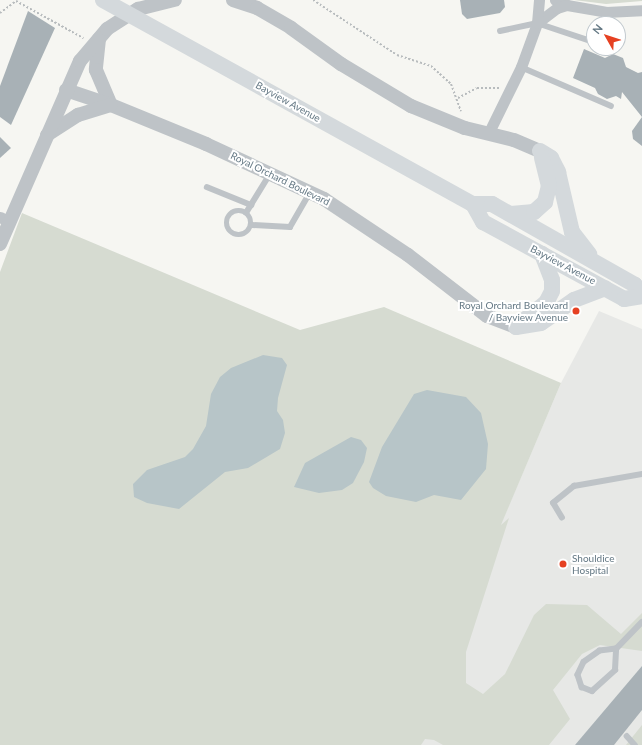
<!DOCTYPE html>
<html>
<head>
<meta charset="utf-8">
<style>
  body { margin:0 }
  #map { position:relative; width:642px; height:745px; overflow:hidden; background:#f6f6f2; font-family:Lato,sans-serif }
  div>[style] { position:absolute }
  .built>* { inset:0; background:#e7e8e6 }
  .green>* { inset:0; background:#d6dbd1 }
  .water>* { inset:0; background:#b7c5c8 }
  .building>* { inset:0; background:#a8b1b6 }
  .path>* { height:2px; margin-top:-1px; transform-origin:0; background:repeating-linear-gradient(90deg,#b8bcbe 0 2px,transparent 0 4px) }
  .service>* { height:5.5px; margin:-2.75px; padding:0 2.75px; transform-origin:2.75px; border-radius:2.75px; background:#bec3c7 }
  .service>.ring { margin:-2.75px; padding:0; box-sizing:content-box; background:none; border:5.5px solid #bec3c7; border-radius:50% }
  .minor>* { height:11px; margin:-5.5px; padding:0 5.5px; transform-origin:5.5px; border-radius:5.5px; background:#bec3c7 }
  .tertiary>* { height:14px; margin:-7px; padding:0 7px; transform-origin:7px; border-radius:7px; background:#bec3c7 }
  .secondary>* { height:16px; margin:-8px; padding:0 8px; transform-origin:8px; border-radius:8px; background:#d4d9dc }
  .dots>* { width:11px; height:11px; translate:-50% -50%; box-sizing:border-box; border:2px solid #fff; border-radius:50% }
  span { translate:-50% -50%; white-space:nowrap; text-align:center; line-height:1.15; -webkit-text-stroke:4px #fff; paint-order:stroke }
  .street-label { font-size:10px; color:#647884 }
  .poi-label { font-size:10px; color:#647884 }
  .right { translate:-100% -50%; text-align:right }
  .left { translate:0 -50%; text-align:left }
  .north { position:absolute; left:586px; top:16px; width:40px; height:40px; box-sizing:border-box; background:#fff; border:1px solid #c1c9ce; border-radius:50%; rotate:309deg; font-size:11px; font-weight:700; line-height:16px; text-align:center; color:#647884 }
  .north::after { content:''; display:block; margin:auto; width:14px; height:18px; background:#e64122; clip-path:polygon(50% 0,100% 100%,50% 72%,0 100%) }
</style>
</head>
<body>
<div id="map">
  <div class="built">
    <div style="clip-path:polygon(599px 311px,642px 329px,642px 745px,407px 745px,561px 383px)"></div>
  </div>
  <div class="green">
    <div style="clip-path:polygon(574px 0,642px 0,642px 1px,606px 4px)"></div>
    <div style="clip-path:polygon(22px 213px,300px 330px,384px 307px,561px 383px,501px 525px,509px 518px,466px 652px,466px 683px,483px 694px,505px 674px,534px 615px,546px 604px,587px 605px,621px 634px,642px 613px,642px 651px,600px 645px,582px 654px,553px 690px,570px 719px,549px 745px,443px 745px,434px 740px,425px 739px,421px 745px,0 745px,0 272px)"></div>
    <div style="clip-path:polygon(642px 725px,642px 745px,626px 745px)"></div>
  </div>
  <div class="water">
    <div style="clip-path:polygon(263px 355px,282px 358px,287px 365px,278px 398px,277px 411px,283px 420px,285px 433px,280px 449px,248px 468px,225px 472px,179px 509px,147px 503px,134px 497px,133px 484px,147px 470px,185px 457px,193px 449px,206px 426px,211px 394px,220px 377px,231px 368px)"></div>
    <div style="clip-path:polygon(427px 390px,466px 397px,481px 413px,488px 444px,486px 469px,461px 500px,434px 495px,416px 502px,386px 496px,373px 488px,369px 482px,382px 447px,414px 394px)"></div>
    <div style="clip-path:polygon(351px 437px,361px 440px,367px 448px,364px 462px,353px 483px,342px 490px,319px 493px,294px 487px,305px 463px)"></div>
  </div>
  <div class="building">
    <div style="clip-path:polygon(460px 0,504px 0,505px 7px,500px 13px,467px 19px,462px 14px)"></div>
    <div style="clip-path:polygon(28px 11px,55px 28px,11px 125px,0 117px,0 86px)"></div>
    <div style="clip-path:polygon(584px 49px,605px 58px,613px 54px,623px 58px,626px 67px,638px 73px,642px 72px,642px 117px,622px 92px,621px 99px,616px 96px,607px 99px,598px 94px,595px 88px,573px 78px)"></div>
    <div style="clip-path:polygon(642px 117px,642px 146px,633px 139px,632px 131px)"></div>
    <div style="clip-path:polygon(0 137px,11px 148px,0 158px)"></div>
    <div style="clip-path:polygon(642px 666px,642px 710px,614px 745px,575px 745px)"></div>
  </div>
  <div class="path">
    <div style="left:313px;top:0;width:100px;rotate:33.2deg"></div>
    <div style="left:397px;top:55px;width:36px;rotate:18deg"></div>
    <div style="left:431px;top:66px;width:27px;rotate:42deg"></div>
    <div style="left:451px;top:84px;width:29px;rotate:70deg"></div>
    <div style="left:0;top:13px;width:20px;rotate:-37deg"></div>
    <div style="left:16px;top:1px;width:77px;rotate:28.9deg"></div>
    <div style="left:458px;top:98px;width:21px;rotate:-28deg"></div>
    <div style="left:477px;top:88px;width:22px"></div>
  </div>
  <div class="service">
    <div style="left:500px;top:31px;width:38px;rotate:-12deg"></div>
    <div style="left:537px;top:23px;width:60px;rotate:18.4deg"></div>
    <div style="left:521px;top:67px;width:98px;rotate:23.4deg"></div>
    <div style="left:207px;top:187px;width:48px;rotate:22.2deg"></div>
    <div class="ring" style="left:227px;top:211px;width:18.5px;height:18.5px"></div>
    <div style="left:246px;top:213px;width:46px;rotate:-58.4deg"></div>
    <div style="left:252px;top:225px;width:38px;rotate:3deg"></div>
    <div style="left:290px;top:227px;width:39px;rotate:-60deg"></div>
    <div style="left:562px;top:518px;width:17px;rotate:-121deg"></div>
    <div style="left:553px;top:503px;width:27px;rotate:-39deg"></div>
    <div style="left:574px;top:486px;width:69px;rotate:-10deg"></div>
    <div style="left:616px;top:649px;width:16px;rotate:173deg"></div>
    <div style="left:600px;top:651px;width:19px;rotate:145deg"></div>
    <div style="left:584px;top:662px;width:14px;rotate:115deg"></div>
    <div style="left:578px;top:675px;width:13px;rotate:72deg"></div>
    <div style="left:582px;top:687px;width:11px;rotate:22deg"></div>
    <div style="left:592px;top:691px;width:31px;rotate:-42deg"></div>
    <div style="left:615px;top:670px;width:21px;rotate:-87deg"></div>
    <div style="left:616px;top:649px;width:37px;rotate:-46deg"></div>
    <div style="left:627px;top:736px;width:12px;rotate:48deg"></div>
  </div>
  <div class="minor">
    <div style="left:555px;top:0;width:13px;rotate:23deg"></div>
    <div style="left:567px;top:5px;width:40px;rotate:10deg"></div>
    <div style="left:606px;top:12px;width:36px;rotate:-3deg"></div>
    <div style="left:537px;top:23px;width:25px;rotate:-37deg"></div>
    <div style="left:557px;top:8px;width:10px;rotate:-17deg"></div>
    <div style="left:488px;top:134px;width:75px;rotate:-63.8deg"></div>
    <div style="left:521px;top:67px;width:47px;rotate:-70deg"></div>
    <div style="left:537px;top:23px;width:23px;rotate:-85deg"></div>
    <div style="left:0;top:217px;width:11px;rotate:27deg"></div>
  </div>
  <div class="tertiary">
    <div style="left:233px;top:0;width:25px;rotate:18deg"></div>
    <div style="left:257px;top:8px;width:39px;rotate:30deg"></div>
    <div style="left:291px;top:28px;width:62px;rotate:35.8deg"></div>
    <div style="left:341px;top:64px;width:82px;rotate:31deg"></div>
    <div style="left:411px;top:106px;width:58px;rotate:22.2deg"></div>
    <div style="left:465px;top:128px;width:50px;rotate:13.8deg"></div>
    <div style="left:514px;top:140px;width:28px;rotate:23deg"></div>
    <div style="left:99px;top:39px;width:31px;rotate:96deg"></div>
    <div style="left:96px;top:70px;width:38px;rotate:67deg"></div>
    <div style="left:66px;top:90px;width:47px;rotate:18.4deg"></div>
    <div style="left:111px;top:105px;width:103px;rotate:22.3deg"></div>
    <div style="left:206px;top:144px;width:130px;rotate:25deg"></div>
    <div style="left:324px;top:199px;width:101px;rotate:33.7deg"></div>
    <div style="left:408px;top:255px;width:100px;rotate:37.7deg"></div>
    <div style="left:487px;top:316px;width:31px;rotate:21deg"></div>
    <div style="left:47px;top:135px;width:37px;rotate:-33deg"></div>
    <div style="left:78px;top:115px;width:34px;rotate:-17deg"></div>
    <div style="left:0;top:244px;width:200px;rotate:-66.4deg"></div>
    <div style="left:80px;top:61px;width:42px;rotate:-49.8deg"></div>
    <div style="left:107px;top:29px;width:37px;rotate:-33deg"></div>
    <div style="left:138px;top:9px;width:38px;rotate:-14deg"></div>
  </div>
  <div class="secondary">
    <div style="left:103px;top:0;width:423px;rotate:28.9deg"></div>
    <div style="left:473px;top:204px;width:19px"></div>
    <div style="left:492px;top:204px;width:164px;rotate:29.5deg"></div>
    <div style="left:635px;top:285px;width:12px;rotate:55deg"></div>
    <div style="left:540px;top:151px;width:13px;rotate:32deg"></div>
    <div style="left:551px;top:158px;width:16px;rotate:63deg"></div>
    <div style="left:558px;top:172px;width:62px;rotate:76.9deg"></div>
    <div style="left:572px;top:232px;width:28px;rotate:52deg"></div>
    <div style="left:473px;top:204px;width:21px;rotate:61deg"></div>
    <div style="left:483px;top:222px;width:161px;rotate:28.6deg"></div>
    <div style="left:624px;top:299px;width:18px;rotate:-9deg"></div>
    <div style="left:511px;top:214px;width:23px;rotate:-5deg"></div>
    <div style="left:534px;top:212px;width:15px;rotate:-42deg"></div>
    <div style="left:545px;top:202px;width:16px;rotate:-76deg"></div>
    <div style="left:549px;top:186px;width:29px;rotate:-104deg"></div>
    <div style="left:516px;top:327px;width:25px;rotate:-9deg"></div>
    <div style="left:541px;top:323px;width:40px;rotate:-34.9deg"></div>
    <div style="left:574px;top:300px;width:33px;rotate:-21deg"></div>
    <div style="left:516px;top:327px;width:38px;rotate:-39deg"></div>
    <div style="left:546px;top:303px;width:13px;rotate:-63deg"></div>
    <div style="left:552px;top:291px;width:11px;rotate:-90deg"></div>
    <div style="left:552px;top:280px;width:28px;rotate:-111deg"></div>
  </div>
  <div class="dots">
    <div style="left:576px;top:311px;background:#e64122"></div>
    <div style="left:563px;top:564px;background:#e64122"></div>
  </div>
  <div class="street-label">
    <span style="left:288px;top:102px;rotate:29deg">Bayview Avenue</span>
    <span style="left:280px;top:179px;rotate:26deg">Royal Orchard Boulevard</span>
    <span style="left:563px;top:265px;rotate:28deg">Bayview Avenue</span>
  </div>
  <div class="poi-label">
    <span class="right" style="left:568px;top:311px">Royal Orchard Boulevard<br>/ Bayview Avenue</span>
    <span class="left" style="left:572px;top:564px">Shouldice<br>Hospital</span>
  </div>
  <div class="north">N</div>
</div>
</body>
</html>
